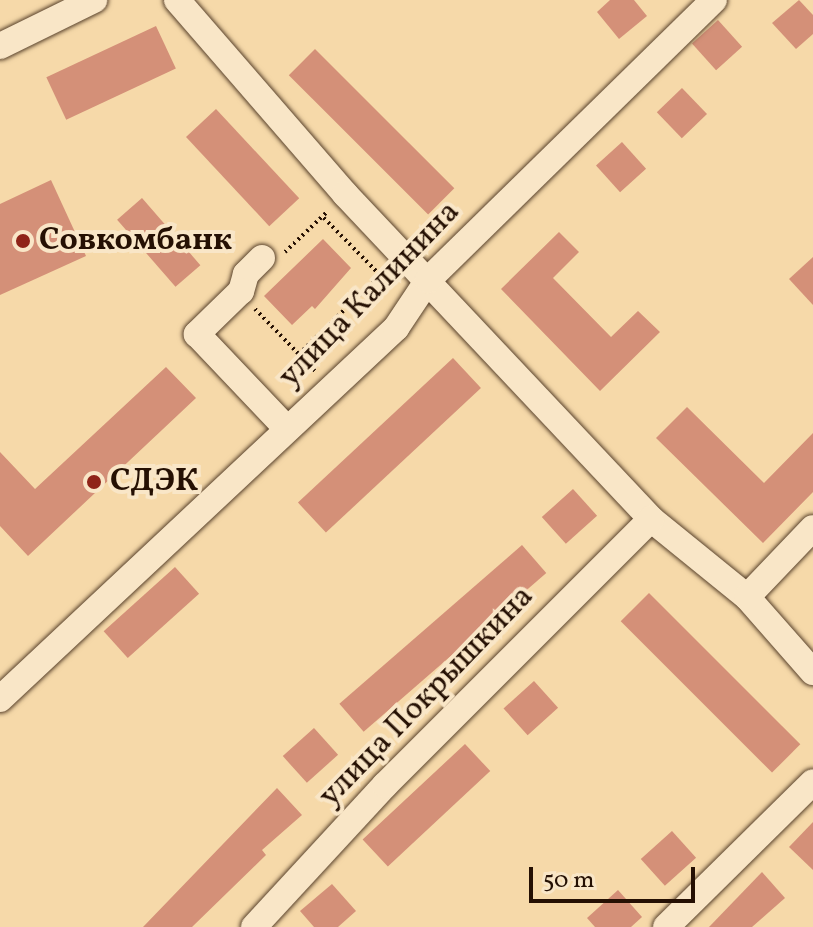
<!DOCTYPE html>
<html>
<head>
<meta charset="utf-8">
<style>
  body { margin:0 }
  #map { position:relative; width:813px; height:927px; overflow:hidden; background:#f6d9a9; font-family:Vollkorn,serif }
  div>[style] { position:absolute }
  .building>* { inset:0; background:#d49078; transform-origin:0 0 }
  .path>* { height:4px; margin-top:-2px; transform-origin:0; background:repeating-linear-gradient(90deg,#251003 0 2px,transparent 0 6px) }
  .roads { filter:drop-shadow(0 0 2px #59422c) drop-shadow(0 0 2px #59422c) }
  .minor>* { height:26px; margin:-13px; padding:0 13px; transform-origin:13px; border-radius:13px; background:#f9e6c7 }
  .dots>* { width:22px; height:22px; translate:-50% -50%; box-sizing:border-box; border:4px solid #f9e6c7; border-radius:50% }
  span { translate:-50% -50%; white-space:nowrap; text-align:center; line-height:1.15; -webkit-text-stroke:8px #f9e6c7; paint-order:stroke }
  .poi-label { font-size:32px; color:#251003; font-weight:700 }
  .left { translate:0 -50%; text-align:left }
  .street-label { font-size:32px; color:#251003 }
  .scale { position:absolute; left:529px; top:867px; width:166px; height:36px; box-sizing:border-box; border:4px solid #251003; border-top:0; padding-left:10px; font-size:24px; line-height:28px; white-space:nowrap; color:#251003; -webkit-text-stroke:6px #f9e6c7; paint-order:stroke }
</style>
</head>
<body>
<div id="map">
  <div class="building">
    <div style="clip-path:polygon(610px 0,634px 0,647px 16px,619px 39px,597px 12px)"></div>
    <div style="clip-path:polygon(799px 0,813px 15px,813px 34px,796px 49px,772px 23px)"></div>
    <div style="left:718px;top:20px;width:36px;height:35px;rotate:48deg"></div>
    <div style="left:156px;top:26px;width:47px;height:121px;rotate:65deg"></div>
    <div style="left:315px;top:49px;width:197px;height:37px;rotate:45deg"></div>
    <div style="left:682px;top:88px;width:36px;height:35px;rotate:46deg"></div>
    <div style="left:216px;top:109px;width:122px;height:41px;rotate:47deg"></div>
    <div style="left:622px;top:142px;width:36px;height:35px;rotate:48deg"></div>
    <div style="clip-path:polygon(51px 180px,86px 256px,0 295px,0 204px)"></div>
    <div style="left:142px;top:198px;width:89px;height:33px;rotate:49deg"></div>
    <div style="clip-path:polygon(559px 232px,579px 252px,553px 278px,611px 337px,638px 311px,660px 332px,600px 391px,501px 289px)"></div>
    <div style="clip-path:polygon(323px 239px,351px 268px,315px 309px,312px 306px,292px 325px,264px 296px)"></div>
    <div style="clip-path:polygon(813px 257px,813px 305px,789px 279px)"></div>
    <div style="left:453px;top:358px;width:41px;height:212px;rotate:47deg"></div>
    <div style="clip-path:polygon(166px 367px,196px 398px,28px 556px,0 526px,0 452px,35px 489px)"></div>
    <div style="clip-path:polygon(687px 407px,764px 483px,813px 433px,813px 492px,763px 543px,656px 438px)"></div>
    <div style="left:573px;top:489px;width:36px;height:42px;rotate:48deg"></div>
    <div style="left:522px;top:545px;width:37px;height:242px;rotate:49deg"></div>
    <div style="left:175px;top:567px;width:36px;height:96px;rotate:48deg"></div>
    <div style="left:649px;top:593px;width:214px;height:40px;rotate:45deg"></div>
    <div style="left:534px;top:681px;width:36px;height:41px;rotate:48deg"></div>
    <div style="left:314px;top:728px;width:36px;height:42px;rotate:48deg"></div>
    <div style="left:465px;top:744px;width:37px;height:140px;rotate:47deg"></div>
    <div style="clip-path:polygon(277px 788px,302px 815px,262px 850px,266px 855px,192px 927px,143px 927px)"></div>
    <div style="clip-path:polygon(813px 822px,813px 870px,789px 847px)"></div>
    <div style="left:672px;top:831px;width:36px;height:42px;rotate:48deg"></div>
    <div style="clip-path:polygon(762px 872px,785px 898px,752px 927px,709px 927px)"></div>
    <div style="clip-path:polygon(332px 884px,356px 911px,338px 927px,314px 927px,300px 911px)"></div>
    <div style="clip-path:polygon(618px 890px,642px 917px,631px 927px,595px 927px,587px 918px)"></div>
  </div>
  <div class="path">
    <div style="left:285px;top:252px;width:59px;rotate:-43.6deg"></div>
    <div style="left:255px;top:309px;width:88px;rotate:45.9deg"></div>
    <div style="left:299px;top:354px;width:113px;rotate:-44.3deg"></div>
    <div style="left:380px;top:275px;width:83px;rotate:-134.5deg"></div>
  </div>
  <div class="roads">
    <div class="minor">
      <div style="left:177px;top:0;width:257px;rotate:49.1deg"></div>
      <div style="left:345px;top:194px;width:446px;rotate:46.7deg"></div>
      <div style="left:651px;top:519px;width:124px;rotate:39.1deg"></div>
      <div style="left:747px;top:597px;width:100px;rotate:48.7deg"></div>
      <div style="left:0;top:46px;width:105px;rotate:-26.1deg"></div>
      <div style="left:262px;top:258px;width:23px;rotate:135deg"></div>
      <div style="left:246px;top:274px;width:18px;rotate:106deg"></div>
      <div style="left:241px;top:291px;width:62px;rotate:135.7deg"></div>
      <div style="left:197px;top:334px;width:131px;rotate:46.5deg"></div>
      <div style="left:747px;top:597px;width:95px;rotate:-46.3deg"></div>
      <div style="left:0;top:699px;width:543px;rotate:-43.13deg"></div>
      <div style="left:396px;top:328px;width:58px;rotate:-56.3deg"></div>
      <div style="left:428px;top:280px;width:400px;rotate:-44.4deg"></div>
      <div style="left:254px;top:927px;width:193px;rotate:-47.3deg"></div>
      <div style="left:385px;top:785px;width:376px;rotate:-45deg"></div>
      <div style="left:666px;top:927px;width:206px;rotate:-44.6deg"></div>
    </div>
  </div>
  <div class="dots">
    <div style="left:23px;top:241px;background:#8f2418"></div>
    <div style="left:94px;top:482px;background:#8f2418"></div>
  </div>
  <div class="poi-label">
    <span class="left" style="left:39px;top:241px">Совкомбанк</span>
    <span class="left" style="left:110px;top:482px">СДЭК</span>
  </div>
  <div class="street-label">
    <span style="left:370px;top:295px;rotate:-46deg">улица Калинина</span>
    <span style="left:427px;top:697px;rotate:-46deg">улица Покрышкина</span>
  </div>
  <div class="scale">50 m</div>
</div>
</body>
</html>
